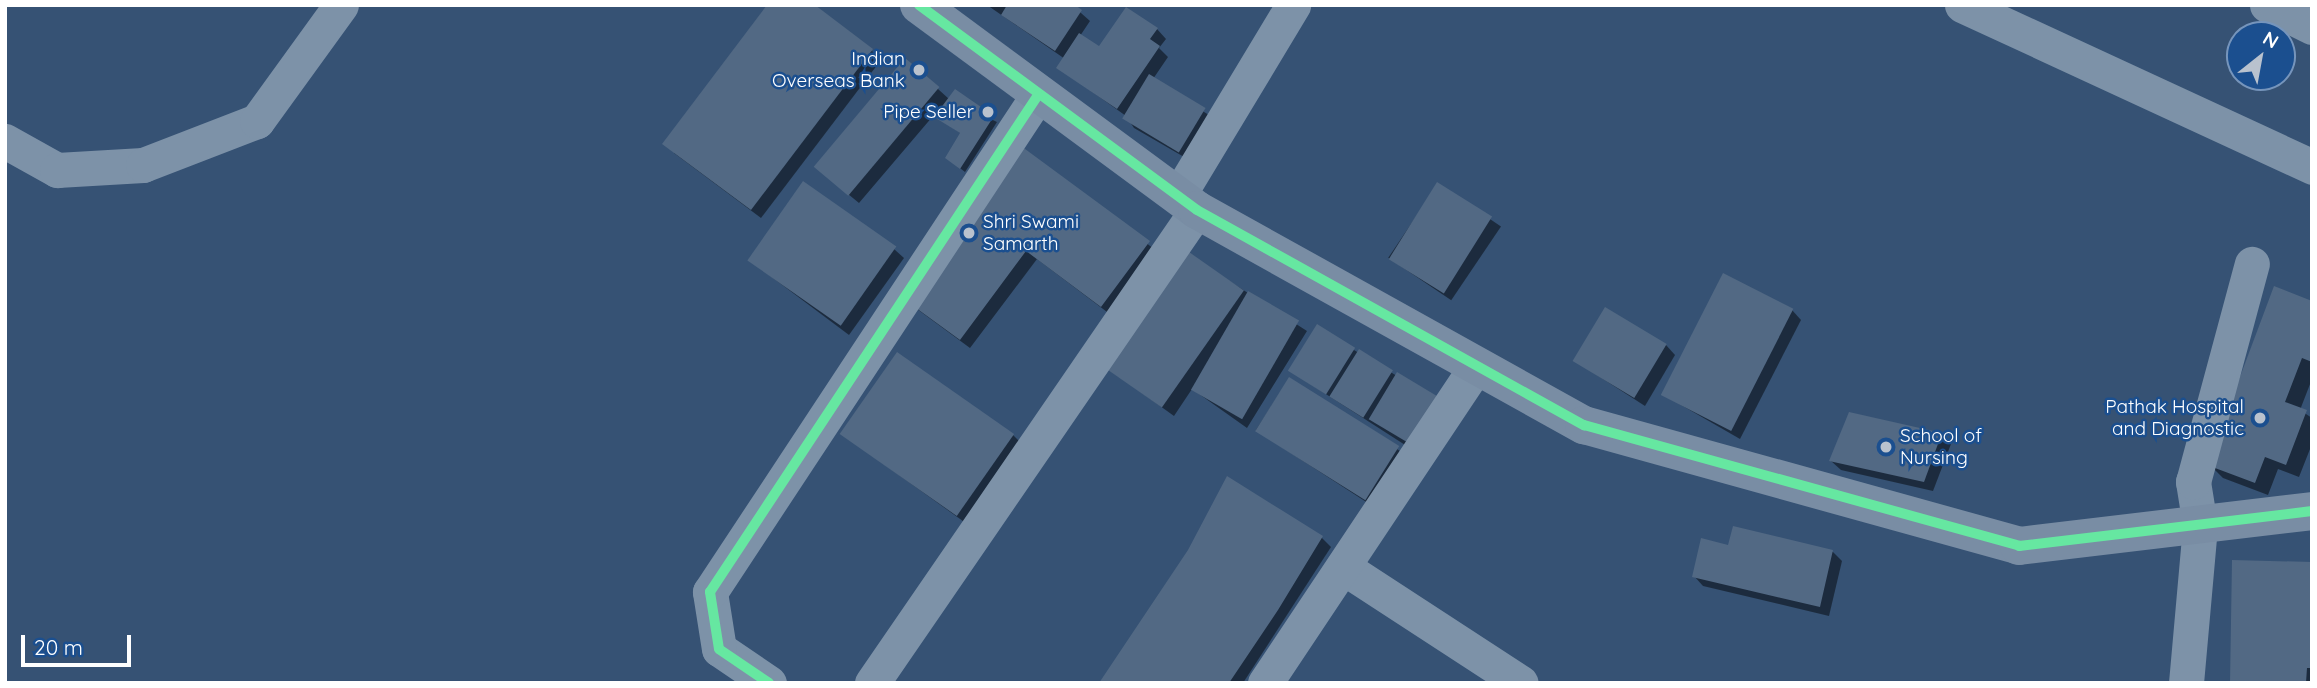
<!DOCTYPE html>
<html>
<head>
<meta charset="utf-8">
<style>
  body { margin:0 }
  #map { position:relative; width:2317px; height:688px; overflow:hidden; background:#365274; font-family:Quicksand,sans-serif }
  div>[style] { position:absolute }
  .shadow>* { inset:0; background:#0007; transform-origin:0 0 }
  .building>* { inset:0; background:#526984; transform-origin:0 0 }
  .street>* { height:35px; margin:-17.5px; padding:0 17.5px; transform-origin:17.5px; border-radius:17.5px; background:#7d92a8 }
  .secondary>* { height:38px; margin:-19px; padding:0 19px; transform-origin:19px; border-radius:19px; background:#798da4 }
  .cycleway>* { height:10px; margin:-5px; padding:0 5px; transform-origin:5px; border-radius:5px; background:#66e7a1 }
  .dots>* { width:19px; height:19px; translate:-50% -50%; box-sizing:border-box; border:4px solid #1b4f8f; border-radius:50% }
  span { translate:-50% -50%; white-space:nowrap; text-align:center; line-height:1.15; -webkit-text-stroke:5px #1b4f8f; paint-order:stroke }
  .poi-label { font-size:19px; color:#fff }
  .right { translate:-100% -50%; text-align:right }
  .left { translate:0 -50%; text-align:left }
  .frame { position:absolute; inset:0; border:7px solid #fff; pointer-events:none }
  .north { position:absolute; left:2226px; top:21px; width:70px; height:70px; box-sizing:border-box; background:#1b4f8f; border:2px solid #7695bc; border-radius:50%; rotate:31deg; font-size:19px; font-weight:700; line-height:28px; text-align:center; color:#fff }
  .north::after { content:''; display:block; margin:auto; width:24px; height:32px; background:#b9c2ce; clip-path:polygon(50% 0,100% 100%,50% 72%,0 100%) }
  .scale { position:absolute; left:21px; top:635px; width:110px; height:32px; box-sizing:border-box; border:4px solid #fff; border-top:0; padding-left:9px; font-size:21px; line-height:24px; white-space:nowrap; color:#fff; -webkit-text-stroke:5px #1b4f8f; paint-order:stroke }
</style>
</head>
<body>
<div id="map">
  <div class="shadow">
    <div style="clip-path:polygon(987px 5px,1072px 5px,1090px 21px,1080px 36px,1100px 48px,1157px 29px,1166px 39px,1159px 48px,1168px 57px,1153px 79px,1215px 119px,1191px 161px,1134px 128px,1126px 116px,1059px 68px,1065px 59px)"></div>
    <div style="clip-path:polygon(872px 51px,881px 60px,761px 218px,674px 153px)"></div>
    <div style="clip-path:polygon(906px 60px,949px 99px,997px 122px,965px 172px,952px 162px,962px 134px,936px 117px,939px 109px,859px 203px,826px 176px)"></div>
    <div style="clip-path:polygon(1022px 148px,1158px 252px,1111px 315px,1037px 259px,970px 348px,917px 309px)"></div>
    <div style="left:1438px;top:184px;width:76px;height:89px;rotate:34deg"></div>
    <div style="clip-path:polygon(894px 249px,904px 258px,849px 335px,749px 260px)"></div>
    <div style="clip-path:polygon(1189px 255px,1307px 331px,1247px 428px,1192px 389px,1174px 416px,1110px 370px)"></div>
    <div style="clip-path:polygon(2312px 303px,2312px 379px,2300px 410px,2312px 418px,2312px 444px,2299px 477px,2278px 469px,2268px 495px,2223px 478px,2209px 464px)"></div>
    <div style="clip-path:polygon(1792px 310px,1801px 320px,1740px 439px,1662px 394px)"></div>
    <div style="clip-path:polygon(1666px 345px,1675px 355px,1645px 406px,1575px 361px)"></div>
    <div style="clip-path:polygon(1354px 350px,1397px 376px,1416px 452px,1290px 371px)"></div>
    <div style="left:1289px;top:379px;width:141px;height:61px;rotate:33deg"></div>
    <div style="clip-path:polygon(842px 434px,1013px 435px,1022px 444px,967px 524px)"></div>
    <div style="clip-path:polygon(1941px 435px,1951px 444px,1933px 491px,1841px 470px,1831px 461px)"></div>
    <div style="clip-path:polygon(1322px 538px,1331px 547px,1243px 683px,1101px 683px,1189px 551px)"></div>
    <div style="clip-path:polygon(1730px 547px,1833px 552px,1842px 561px,1829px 616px,1703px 586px,1694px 576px)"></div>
    <div style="clip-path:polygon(2312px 564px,2312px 683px,2232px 683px)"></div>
  </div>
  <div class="building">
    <div style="clip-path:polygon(767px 5px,815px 5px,873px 49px,751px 210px,662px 144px)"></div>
    <div style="clip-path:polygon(1007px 5px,1075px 5px,1082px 10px,1055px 51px,1001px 15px)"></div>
    <div style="clip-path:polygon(1126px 7px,1158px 28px,1150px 39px,1160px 46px,1117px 109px,1056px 68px,1079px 33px,1099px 46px)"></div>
    <div style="left:905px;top:58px;width:45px;height:142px;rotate:40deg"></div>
    <div style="left:1149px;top:74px;width:66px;height:52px;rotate:31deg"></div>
    <div style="clip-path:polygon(955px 89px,994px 116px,960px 169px,945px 158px,960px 133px,934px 117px)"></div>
    <div style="clip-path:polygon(1021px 146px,1150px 241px,1101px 307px,1026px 251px,960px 340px,905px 300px)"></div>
    <div style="left:803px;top:181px;width:114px;height:97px;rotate:35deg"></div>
    <div style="left:1437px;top:182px;width:65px;height:91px;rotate:32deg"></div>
    <div style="left:1189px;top:252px;width:67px;height:143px;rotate:35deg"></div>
    <div style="left:1723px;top:273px;width:79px;height:137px;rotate:27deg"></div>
    <div style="clip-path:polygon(2274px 286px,2312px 301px,2312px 362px,2302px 358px,2285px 402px,2307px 410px,2286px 465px,2265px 457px,2255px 483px,2207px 465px)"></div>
    <div style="left:1248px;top:291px;width:59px;height:114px;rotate:30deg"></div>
    <div style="left:1605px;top:307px;width:72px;height:63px;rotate:31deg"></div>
    <div style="left:1317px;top:324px;width:45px;height:55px;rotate:32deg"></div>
    <div style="left:1359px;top:349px;width:40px;height:56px;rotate:32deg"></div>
    <div style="left:897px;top:352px;width:143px;height:100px;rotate:35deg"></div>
    <div style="left:1397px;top:372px;width:47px;height:55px;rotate:31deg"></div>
    <div style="left:1289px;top:377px;width:130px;height:64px;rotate:32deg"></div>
    <div style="clip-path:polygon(1849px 412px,1942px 433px,1924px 482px,1829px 461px)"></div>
    <div style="clip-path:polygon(1227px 476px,1323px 536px,1278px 610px,1229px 683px,1099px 683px,1188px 550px)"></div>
    <div style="clip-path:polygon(1733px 526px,1833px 550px,1820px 607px,1692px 577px,1701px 538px,1728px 545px)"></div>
    <div style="clip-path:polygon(2232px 560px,2312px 562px,2312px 668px,2307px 668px,2306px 683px,2230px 683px)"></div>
  </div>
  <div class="street">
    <div style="left:1962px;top:5px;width:386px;rotate:24.8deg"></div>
    <div style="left:2267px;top:5px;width:50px;rotate:26.1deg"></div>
    <div style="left:5px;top:141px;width:60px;rotate:29.1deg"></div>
    <div style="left:57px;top:170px;width:86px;rotate:-3.3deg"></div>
    <div style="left:143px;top:165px;width:122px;rotate:-21.1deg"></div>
    <div style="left:257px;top:121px;width:143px;rotate:-54.1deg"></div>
    <div style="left:1178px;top:196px;width:223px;rotate:-58.9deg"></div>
    <div style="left:1343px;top:567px;width:212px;rotate:33.1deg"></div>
    <div style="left:769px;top:683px;width:60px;rotate:-145.8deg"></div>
    <div style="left:719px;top:649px;width:58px;rotate:-99deg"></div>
    <div style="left:710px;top:592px;width:595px;rotate:-56.58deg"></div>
    <div style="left:872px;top:683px;width:574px;rotate:-55.51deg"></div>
    <div style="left:1265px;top:683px;width:382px;rotate:-56.3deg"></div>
    <div style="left:2186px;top:683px;width:159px;rotate:-84.9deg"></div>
    <div style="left:2200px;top:525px;width:44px;rotate:-99.2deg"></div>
    <div style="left:2193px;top:482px;width:226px;rotate:-74.9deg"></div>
  </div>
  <div class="secondary">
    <div style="left:919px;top:5px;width:345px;rotate:36.4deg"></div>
    <div style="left:1197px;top:210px;width:443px;rotate:29.1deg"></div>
    <div style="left:1584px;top:425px;width:452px;rotate:15.5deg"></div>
    <div style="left:2019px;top:546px;width:295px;rotate:-6.8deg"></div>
  </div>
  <div class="cycleway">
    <div style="left:919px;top:5px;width:345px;rotate:36.4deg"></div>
    <div style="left:1197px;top:210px;width:443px;rotate:29.1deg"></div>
    <div style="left:1584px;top:425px;width:452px;rotate:15.5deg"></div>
    <div style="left:2019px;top:546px;width:295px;rotate:-6.8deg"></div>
    <div style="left:769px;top:683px;width:60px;rotate:-145.8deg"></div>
    <div style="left:719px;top:649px;width:58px;rotate:-99deg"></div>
    <div style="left:710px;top:592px;width:595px;rotate:-56.58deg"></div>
  </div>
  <div class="dots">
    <div style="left:919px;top:70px;background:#b9c2ce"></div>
    <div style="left:988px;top:112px;background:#b9c2ce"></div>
    <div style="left:969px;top:233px;background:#b9c2ce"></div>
    <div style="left:2260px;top:418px;background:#b9c2ce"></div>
    <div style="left:1886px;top:447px;background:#b9c2ce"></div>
  </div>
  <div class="poi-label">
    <span class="right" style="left:905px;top:70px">Indian<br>Overseas Bank</span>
    <span class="right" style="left:974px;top:112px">Pipe Seller</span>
    <span class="left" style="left:983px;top:233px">Shri Swami<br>Samarth</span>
    <span class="right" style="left:2244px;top:418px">Pathak Hospital<br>and Diagnostic</span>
    <span class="left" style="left:1900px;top:447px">School of<br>Nursing</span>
  </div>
  <div class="frame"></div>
  <div class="north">N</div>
  <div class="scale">20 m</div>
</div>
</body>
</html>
